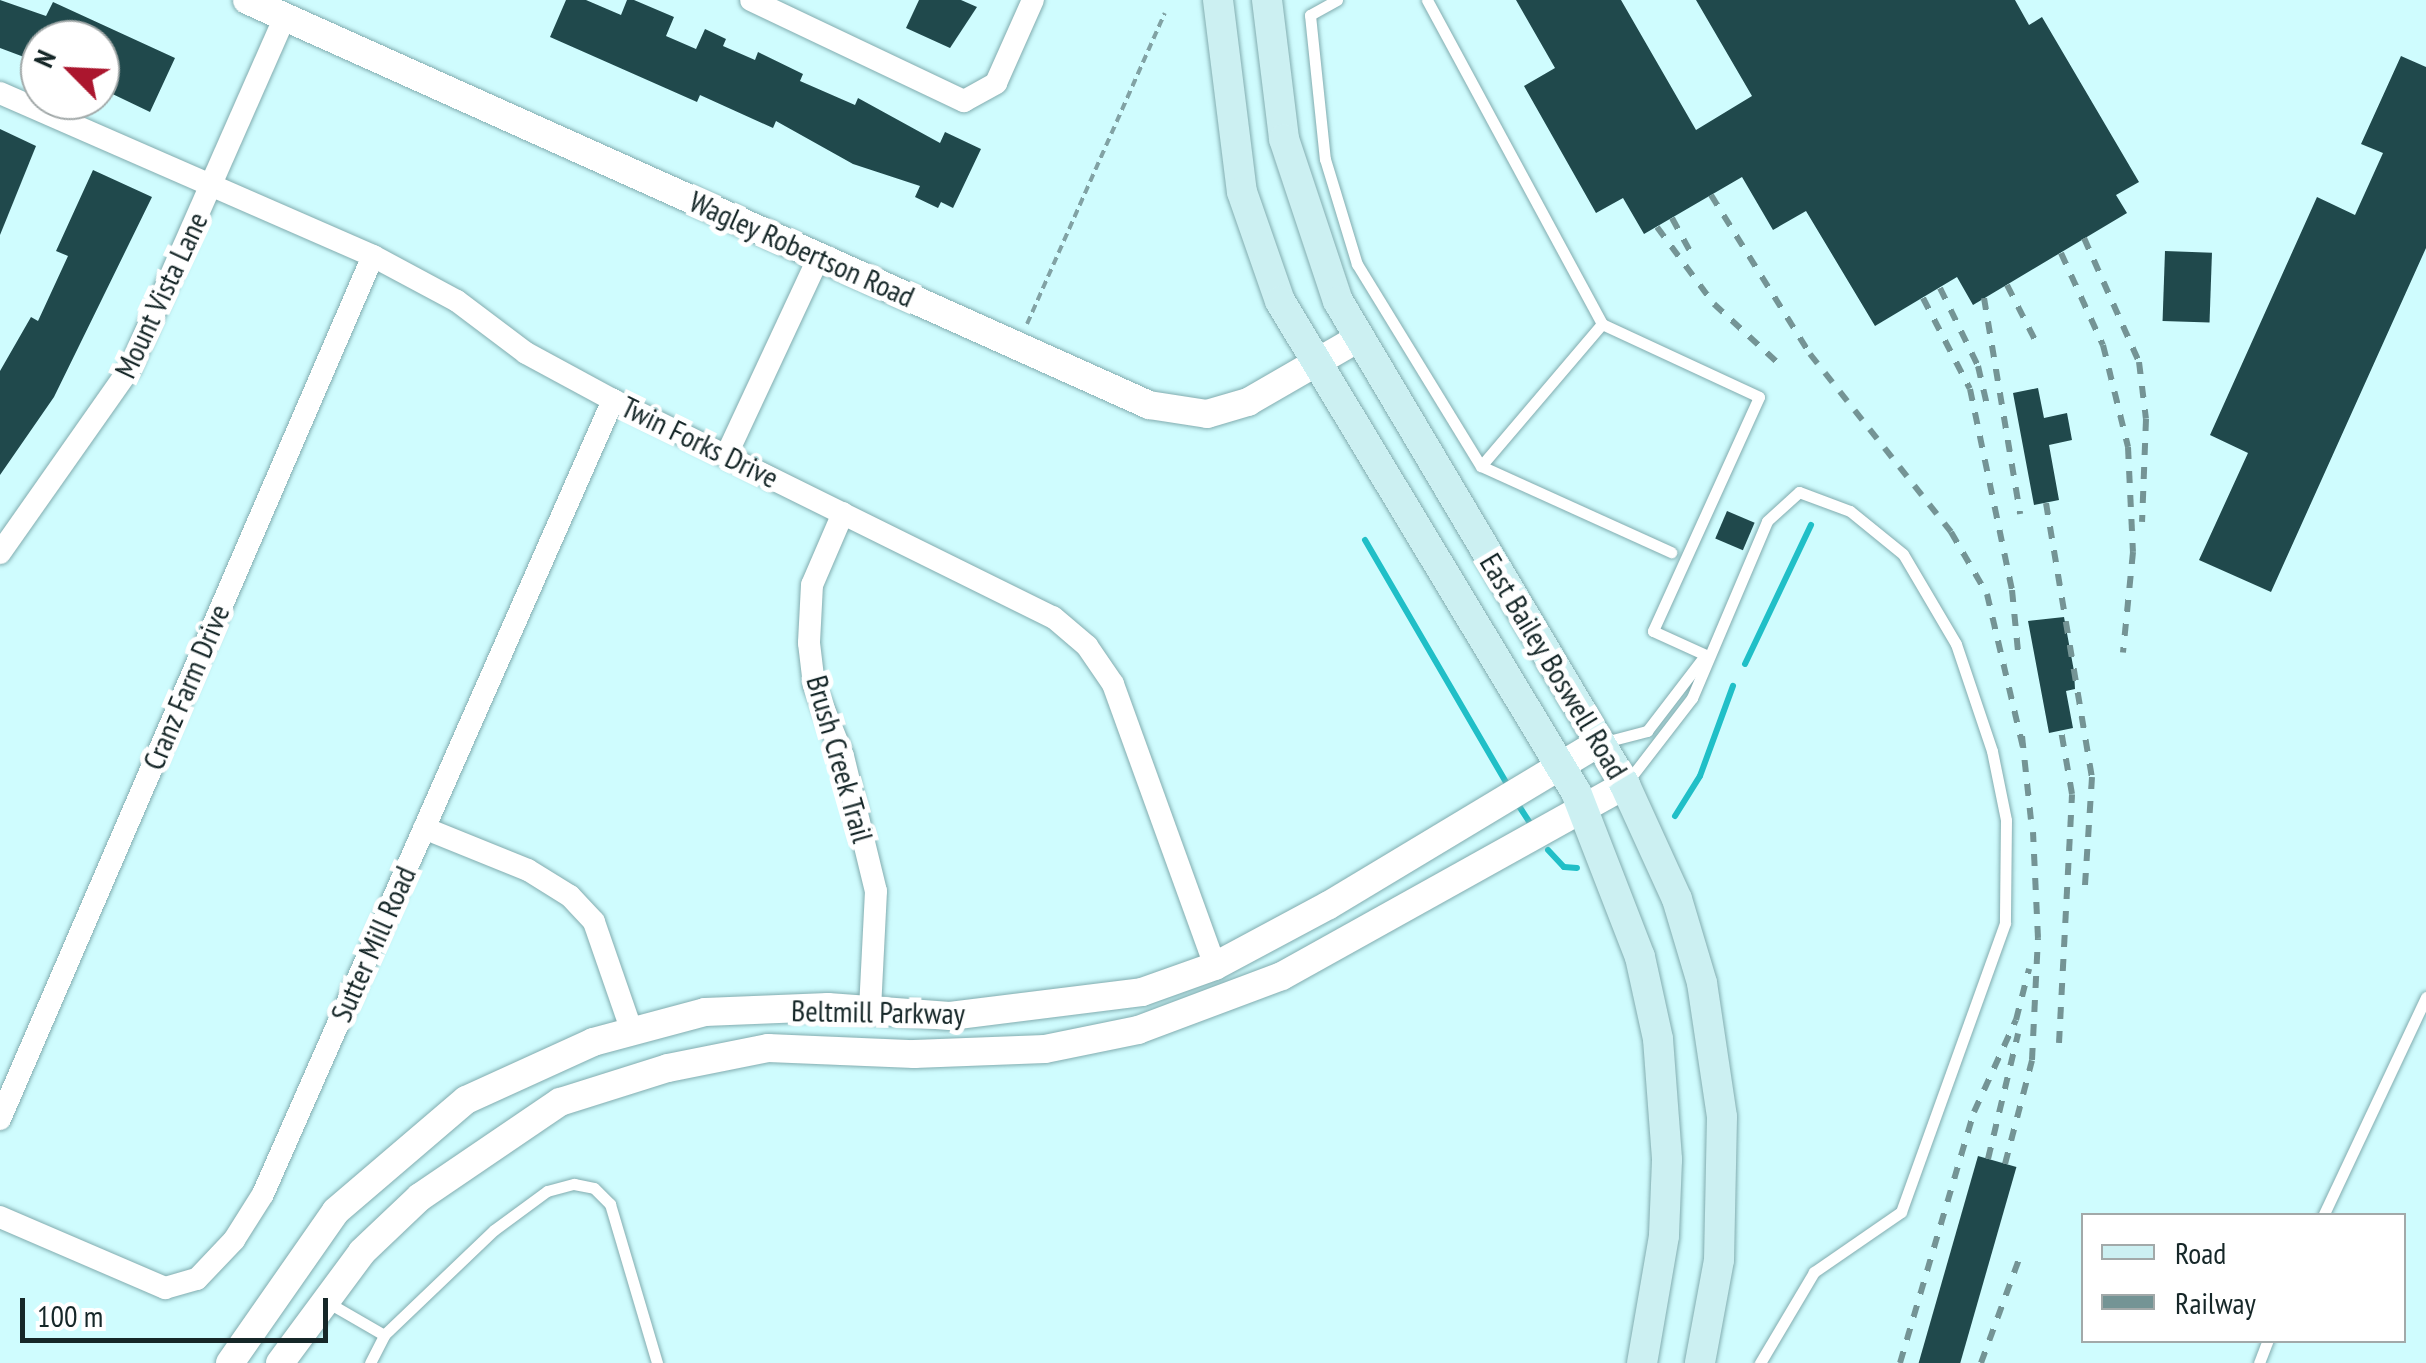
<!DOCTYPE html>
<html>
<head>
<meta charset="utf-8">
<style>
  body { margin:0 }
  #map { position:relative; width:2426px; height:1363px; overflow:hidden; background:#cffcfe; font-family:"PT Sans Narrow",sans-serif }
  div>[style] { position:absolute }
  .stream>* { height:6px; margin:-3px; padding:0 3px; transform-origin:3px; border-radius:3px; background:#20bfc7 }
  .building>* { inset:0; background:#20494c; transform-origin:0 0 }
  .path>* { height:4px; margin-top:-2px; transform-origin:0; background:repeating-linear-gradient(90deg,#81a2a4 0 8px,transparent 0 13px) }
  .roads { filter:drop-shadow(0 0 2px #82acaf) drop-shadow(0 0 2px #82acaf) }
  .service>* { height:11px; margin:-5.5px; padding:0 5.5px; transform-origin:5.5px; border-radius:5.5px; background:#fff }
  .minor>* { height:22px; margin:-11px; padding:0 11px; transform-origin:11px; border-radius:11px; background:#fff }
  .tertiary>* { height:28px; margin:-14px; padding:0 14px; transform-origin:14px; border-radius:14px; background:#fff }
  .secondary>* { height:30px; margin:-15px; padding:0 15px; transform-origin:15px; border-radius:15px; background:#ccf0f2 }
  .rail>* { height:6px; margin-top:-3px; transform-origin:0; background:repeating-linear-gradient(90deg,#749495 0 12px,transparent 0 24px) }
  span { translate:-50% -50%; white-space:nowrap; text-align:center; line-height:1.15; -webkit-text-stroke:10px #fff; paint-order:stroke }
  .street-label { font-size:30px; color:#162728 }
  .legend { position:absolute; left:2081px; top:1213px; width:325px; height:130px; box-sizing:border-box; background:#fff; border:2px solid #a2a9a9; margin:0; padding:12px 18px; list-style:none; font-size:30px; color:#162728 }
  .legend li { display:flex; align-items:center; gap:20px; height:50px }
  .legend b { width:50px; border:2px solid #a2a9a9 }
  .north { position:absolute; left:20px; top:20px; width:100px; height:100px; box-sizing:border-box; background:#fff; border:2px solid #a2a9a9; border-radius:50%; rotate:294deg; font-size:28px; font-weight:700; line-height:40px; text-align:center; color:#162728 }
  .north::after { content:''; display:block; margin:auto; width:35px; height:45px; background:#ab162e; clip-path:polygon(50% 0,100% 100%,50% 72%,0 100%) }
  .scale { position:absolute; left:20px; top:1298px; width:308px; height:45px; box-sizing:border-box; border:5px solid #162728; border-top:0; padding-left:12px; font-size:30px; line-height:35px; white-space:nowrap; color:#162728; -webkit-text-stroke:8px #fff; paint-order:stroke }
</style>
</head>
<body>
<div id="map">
  <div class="stream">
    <div style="left:1365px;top:540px;width:285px;rotate:59.8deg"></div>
    <div style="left:1745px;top:664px;width:154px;rotate:-64.6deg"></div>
    <div style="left:1519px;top:806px;width:24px;rotate:57deg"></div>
    <div style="left:1675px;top:816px;width:47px;rotate:-58deg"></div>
    <div style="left:1700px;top:776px;width:96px;rotate:-69.9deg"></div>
    <div style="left:1548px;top:850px;width:23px;rotate:47deg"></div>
    <div style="left:1564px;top:867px;width:13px;rotate:4deg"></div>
  </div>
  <div class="building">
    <div style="clip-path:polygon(0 0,46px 16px,53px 2px,175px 58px,150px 112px,100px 88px,100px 40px,40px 40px,40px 63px,0 48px)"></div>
    <div style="clip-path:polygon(566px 0,586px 0,621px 15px,627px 0,634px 0,674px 17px,666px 36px,696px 49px,705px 29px,726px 39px,723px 46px,755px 60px,758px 52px,803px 74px,800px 81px,855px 105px,858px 98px,940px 143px,945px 132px,981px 149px,953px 208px,941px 202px,938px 208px,915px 197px,920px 186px,853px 164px,776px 121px,773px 128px,700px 95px,697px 102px,550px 37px)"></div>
    <div style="clip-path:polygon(919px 0,961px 0,977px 7px,950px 48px,906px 28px)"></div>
    <div style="clip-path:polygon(1516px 0,1621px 0,1696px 130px,1752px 96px,1696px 0,2015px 0,2029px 25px,2042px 17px,2139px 182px,2116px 195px,2127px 213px,1973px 305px,1957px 277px,1875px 326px,1806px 211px,1773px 230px,1742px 177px,1644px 234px,1623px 198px,1596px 213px,1524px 86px,1555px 68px)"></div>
    <div style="clip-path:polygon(2401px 56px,2426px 67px,2426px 248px,2271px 592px,2199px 560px,2248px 453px,2210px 435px,2317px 197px,2355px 215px,2383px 153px,2361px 144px)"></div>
    <div style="clip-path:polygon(0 129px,36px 146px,0 235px)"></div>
    <div style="clip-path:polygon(93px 170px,152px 197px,54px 397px,0 475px,0 371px,31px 317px,38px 321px,68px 256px,56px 251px)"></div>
    <div style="left:2165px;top:251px;width:47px;height:70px;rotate:2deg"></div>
    <div style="clip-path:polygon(2038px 388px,2044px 418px,2067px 413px,2072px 440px,2049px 445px,2059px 500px,2034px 505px,2013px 393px)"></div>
    <div style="left:1727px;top:511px;width:30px;height:30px;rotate:23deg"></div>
    <div style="clip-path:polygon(2064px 617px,2074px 671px,2075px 689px,2066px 691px,2073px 728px,2049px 733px,2028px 621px)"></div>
    <div style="left:1978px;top:1156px;width:40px;height:216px;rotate:16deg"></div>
  </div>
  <div class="path">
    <div style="left:1027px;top:324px;width:340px;rotate:-66.1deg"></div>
  </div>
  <div class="roads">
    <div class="service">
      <div style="left:1337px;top:0;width:31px;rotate:151deg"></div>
      <div style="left:1310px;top:15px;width:145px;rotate:84.1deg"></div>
      <div style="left:1325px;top:159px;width:110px;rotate:73.1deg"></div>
      <div style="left:1357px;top:264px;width:237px;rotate:58.5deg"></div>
      <div style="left:1481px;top:466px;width:209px;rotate:24.4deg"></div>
      <div style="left:1427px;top:0;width:368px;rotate:61.6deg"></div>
      <div style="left:1602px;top:324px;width:173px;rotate:24.9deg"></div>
      <div style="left:1759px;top:397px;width:257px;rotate:114.4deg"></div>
      <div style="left:1653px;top:631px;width:58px;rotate:24.4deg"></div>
      <div style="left:1481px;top:466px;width:187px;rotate:-49.6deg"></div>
      <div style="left:1601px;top:743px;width:48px;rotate:-14.6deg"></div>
      <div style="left:1647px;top:731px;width:92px;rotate:-52.5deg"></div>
      <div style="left:1628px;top:781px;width:105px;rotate:-52.4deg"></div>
      <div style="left:1692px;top:698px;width:192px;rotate:-67deg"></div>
      <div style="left:1767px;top:521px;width:43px;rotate:-42.2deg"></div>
      <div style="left:1799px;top:492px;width:54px;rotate:20.4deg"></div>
      <div style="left:1850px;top:511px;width:68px;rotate:39.1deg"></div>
      <div style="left:1903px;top:554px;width:104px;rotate:59.5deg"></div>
      <div style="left:1956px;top:644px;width:113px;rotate:71.4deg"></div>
      <div style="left:1992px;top:751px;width:70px;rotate:78.5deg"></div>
      <div style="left:2006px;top:820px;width:103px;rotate:90.6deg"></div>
      <div style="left:2005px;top:923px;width:307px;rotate:109.8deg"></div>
      <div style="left:1901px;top:1212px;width:106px;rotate:145.4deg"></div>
      <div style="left:1814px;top:1272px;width:106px;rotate:120.7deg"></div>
      <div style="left:2323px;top:1216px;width:242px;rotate:-64.8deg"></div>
      <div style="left:327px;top:1302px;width:66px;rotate:30.1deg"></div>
      <div style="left:370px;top:1363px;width:31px;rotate:-63deg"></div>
      <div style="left:384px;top:1335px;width:152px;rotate:-43.7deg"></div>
      <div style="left:494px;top:1230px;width:66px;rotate:-36.3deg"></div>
      <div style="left:547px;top:1191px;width:28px;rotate:-15deg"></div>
      <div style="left:574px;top:1184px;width:20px;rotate:11deg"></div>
      <div style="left:594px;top:1188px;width:23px;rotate:45deg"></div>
      <div style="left:610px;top:1204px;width:166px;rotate:73.5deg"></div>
      <div style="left:2259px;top:1363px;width:25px;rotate:-69deg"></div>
    </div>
    <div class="minor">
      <div style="left:751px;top:0;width:236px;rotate:25.4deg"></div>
      <div style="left:964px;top:101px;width:37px;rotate:-29deg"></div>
      <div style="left:996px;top:83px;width:91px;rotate:-66deg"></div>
      <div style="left:0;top:93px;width:407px;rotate:23.6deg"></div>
      <div style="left:373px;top:256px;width:95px;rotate:28.2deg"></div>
      <div style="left:457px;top:301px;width:86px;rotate:37deg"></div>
      <div style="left:526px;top:353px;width:99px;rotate:28.4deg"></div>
      <div style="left:613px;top:400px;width:491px;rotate:26.3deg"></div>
      <div style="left:1053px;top:617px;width:45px;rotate:40.5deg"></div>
      <div style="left:1087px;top:646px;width:46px;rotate:55.6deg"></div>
      <div style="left:1113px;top:684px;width:300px;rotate:70.1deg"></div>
      <div style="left:727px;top:454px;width:217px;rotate:-65deg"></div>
      <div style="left:843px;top:513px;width:78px;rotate:113.3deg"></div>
      <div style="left:812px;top:585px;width:58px;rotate:93deg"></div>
      <div style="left:809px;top:643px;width:42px;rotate:83.2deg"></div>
      <div style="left:814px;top:685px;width:77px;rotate:67.8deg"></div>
      <div style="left:843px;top:756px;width:139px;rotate:76.3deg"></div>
      <div style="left:876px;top:891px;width:119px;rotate:92.9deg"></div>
      <div style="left:0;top:553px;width:226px;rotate:-54.9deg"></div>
      <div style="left:130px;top:368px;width:385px;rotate:-66.2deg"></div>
      <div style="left:424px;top:828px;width:112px;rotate:22deg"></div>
      <div style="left:528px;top:870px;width:49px;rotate:31.8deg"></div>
      <div style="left:570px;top:896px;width:35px;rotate:47deg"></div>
      <div style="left:594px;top:922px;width:116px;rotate:70.9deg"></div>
      <div style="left:0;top:1119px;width:940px;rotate:-66.63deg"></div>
      <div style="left:0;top:1217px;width:180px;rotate:23.3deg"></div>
      <div style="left:165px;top:1288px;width:33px;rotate:-16deg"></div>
      <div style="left:197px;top:1279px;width:54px;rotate:-46.5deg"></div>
      <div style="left:234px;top:1240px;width:54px;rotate:-57.8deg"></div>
      <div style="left:263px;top:1194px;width:868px;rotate:-66.21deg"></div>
    </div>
    <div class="tertiary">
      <div style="left:247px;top:0;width:989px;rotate:24.18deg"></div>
      <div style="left:1149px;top:405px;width:59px;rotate:8.8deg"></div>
      <div style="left:1207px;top:414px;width:43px;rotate:-16.3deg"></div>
      <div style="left:1248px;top:402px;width:126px;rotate:-30deg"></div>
      <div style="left:230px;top:1363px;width:185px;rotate:-55.1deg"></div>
      <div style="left:336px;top:1211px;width:171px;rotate:-40.5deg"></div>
      <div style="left:466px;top:1100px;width:140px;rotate:-24.5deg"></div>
      <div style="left:593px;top:1042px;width:116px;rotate:-15deg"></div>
      <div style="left:705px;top:1012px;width:123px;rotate:-2.3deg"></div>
      <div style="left:828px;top:1007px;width:122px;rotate:4.2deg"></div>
      <div style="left:950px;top:1016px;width:193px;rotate:-7.1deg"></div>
      <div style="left:1142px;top:992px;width:77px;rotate:-19.6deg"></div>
      <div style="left:1215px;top:966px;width:129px;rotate:-28.2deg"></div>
      <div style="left:1329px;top:905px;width:313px;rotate:-31deg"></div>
      <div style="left:280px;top:1363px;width:138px;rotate:-53.5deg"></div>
      <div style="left:362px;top:1252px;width:80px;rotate:-43.5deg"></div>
      <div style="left:420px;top:1197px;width:169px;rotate:-34.2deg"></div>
      <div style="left:560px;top:1102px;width:113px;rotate:-17.5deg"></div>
      <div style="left:668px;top:1068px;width:102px;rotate:-11.3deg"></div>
      <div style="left:768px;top:1048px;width:146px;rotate:2.4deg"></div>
      <div style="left:914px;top:1054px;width:131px;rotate:-2.2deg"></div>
      <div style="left:1045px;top:1049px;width:95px;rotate:-11.5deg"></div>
      <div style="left:1138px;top:1030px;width:154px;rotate:-20.6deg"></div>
      <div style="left:1282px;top:976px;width:393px;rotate:-29.1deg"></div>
    </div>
    <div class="secondary">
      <div style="left:1218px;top:0;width:193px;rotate:82.9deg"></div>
      <div style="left:1242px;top:192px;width:115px;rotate:70.8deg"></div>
      <div style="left:1280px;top:301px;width:573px;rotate:58.92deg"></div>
      <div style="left:1576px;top:792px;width:177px;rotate:68.8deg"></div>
      <div style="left:1640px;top:957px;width:84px;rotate:77.6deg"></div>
      <div style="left:1658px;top:1039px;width:121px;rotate:85.7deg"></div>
      <div style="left:1667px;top:1160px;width:76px;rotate:92.3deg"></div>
      <div style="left:1664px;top:1236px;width:129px;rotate:99.8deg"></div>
      <div style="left:1267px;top:0;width:140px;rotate:83deg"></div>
      <div style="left:1284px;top:139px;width:171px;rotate:71.6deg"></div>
      <div style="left:1338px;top:301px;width:563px;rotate:59.33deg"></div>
      <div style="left:1625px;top:785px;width:125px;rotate:65.5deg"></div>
      <div style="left:1677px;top:899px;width:88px;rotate:73.4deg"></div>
      <div style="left:1702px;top:983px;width:135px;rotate:81.5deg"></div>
      <div style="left:1722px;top:1117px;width:143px;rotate:91.2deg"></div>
      <div style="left:1719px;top:1260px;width:105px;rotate:100.5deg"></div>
    </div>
  </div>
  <div class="rail">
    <div style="left:1711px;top:195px;width:187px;rotate:58.1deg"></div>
    <div style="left:1810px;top:354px;width:227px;rotate:51.6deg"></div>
    <div style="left:1951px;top:532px;width:72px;rotate:59.9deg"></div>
    <div style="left:1987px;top:594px;width:157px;rotate:76.8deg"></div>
    <div style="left:1672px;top:218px;width:42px;rotate:61.6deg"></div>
    <div style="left:1657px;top:227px;width:96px;rotate:53.5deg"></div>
    <div style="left:1714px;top:304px;width:90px;rotate:42.7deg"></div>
    <div style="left:2084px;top:238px;width:136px;rotate:66.1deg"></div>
    <div style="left:2139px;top:362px;width:57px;rotate:83deg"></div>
    <div style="left:2146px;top:419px;width:103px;rotate:92.2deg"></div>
    <div style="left:2061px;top:253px;width:101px;rotate:65.5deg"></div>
    <div style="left:2103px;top:345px;width:105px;rotate:76.2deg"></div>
    <div style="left:2128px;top:447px;width:105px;rotate:87.3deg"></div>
    <div style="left:2133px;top:552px;width:101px;rotate:95.7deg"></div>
    <div style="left:2007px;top:285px;width:66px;rotate:63deg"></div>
    <div style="left:1940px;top:288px;width:87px;rotate:64deg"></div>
    <div style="left:1978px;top:366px;width:37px;rotate:77deg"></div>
    <div style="left:1923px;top:298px;width:102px;rotate:62.7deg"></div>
    <div style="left:1970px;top:389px;width:205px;rotate:78.2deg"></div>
    <div style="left:2012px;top:590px;width:71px;rotate:84.4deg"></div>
    <div style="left:1984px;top:298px;width:219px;rotate:80.5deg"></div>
    <div style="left:2046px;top:503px;width:278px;rotate:80.5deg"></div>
    <div style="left:2092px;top:777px;width:109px;rotate:93.7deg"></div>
    <div style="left:2022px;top:736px;width:84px;rotate:83.9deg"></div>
    <div style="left:2059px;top:1043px;width:249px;rotate:-87deg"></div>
    <div style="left:2072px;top:794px;width:65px;rotate:-99.8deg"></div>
    <div style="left:1988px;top:1159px;width:129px;rotate:-76.5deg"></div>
    <div style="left:2005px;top:1164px;width:107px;rotate:-75.4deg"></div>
    <div style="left:2032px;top:1060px;width:122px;rotate:-87.2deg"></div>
    <div style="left:2038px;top:938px;width:106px;rotate:-92.7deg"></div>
    <div style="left:1900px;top:1363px;width:262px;rotate:-73.6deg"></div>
    <div style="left:1974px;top:1112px;width:101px;rotate:-65.5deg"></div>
    <div style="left:2016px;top:1020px;width:53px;rotate:-75.7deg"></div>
    <div style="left:1981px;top:1363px;width:111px;rotate:-69.9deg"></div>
  </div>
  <div class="street-label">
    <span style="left:802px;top:249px;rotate:24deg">Wagley Robertson Road</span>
    <span style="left:161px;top:295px;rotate:-65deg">Mount Vista Lane</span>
    <span style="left:700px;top:442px;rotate:26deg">Twin Forks Drive</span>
    <span style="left:1554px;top:666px;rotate:59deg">East Bailey Boswell Road</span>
    <span style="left:186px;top:687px;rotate:-67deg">Cranz Farm Drive</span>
    <span style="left:840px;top:759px;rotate:74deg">Brush Creek Trail</span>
    <span style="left:373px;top:944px;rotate:-66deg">Sutter Mill Road</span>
    <span style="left:878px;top:1012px;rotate:1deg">Beltmill Parkway</span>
  </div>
  <ul class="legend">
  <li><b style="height:12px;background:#ccf0f2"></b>Road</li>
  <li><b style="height:12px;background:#749495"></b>Railway</li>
  </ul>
  <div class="north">N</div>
  <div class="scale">100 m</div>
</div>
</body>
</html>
